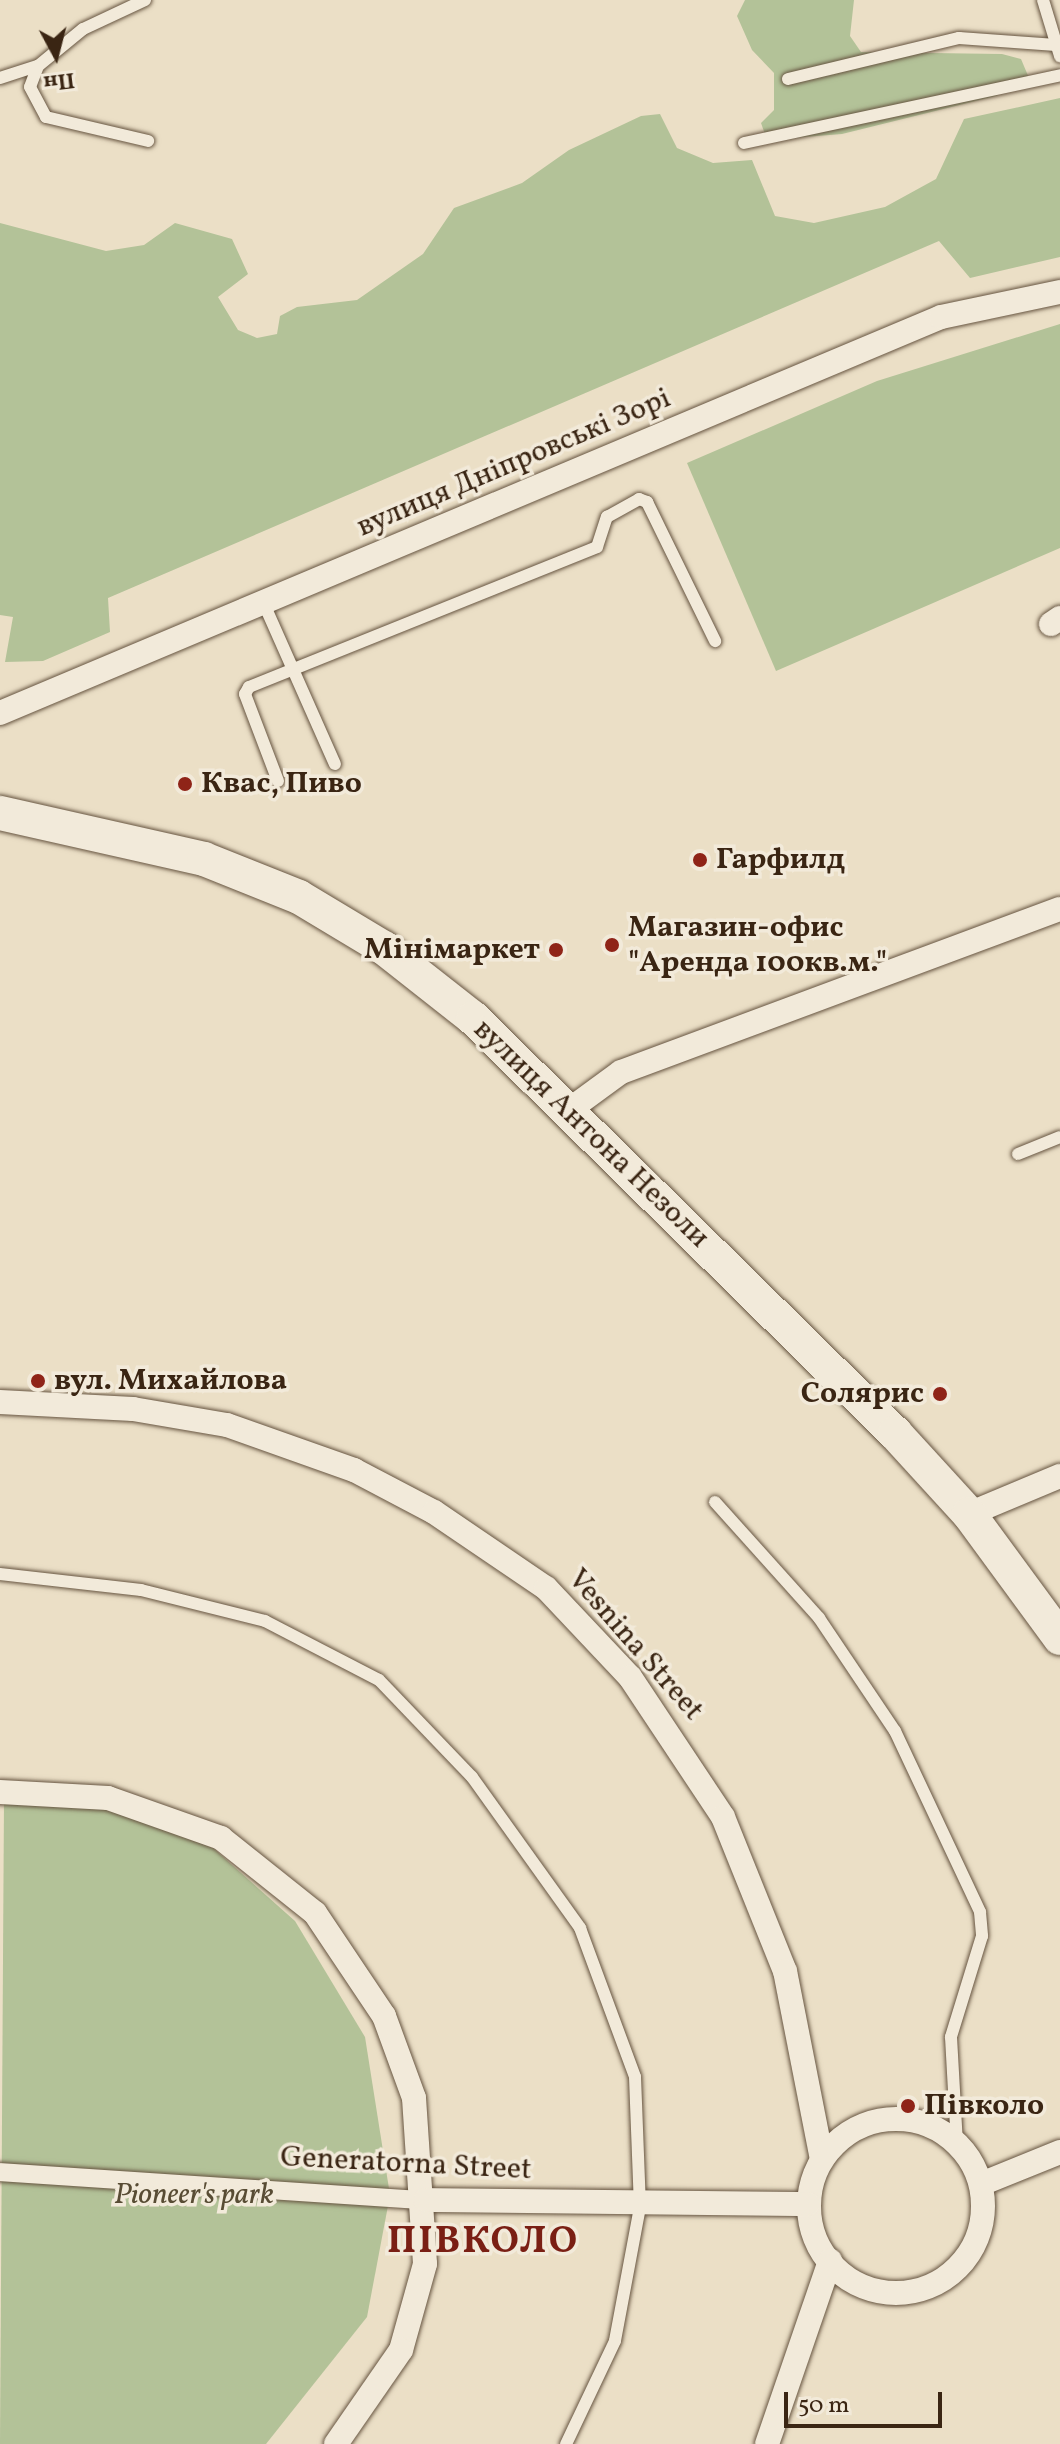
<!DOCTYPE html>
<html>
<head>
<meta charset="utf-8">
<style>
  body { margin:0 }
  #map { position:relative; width:1060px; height:2444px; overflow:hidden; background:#ebdfc6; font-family:Vollkorn,serif }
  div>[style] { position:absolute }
  .green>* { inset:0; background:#b3c298 }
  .roads { filter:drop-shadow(0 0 2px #665440) drop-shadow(0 0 2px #665440) }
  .service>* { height:12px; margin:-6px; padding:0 6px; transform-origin:6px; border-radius:6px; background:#f2eada }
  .pedestrian>* { height:18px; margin:-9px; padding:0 9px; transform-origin:9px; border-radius:9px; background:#f2eada }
  .minor>* { height:24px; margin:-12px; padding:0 12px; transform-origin:12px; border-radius:12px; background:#f2eada }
  .minor>.ring { margin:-12px; padding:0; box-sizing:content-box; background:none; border:24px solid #f2eada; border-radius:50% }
  .secondary>* { height:34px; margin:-17px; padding:0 17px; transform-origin:17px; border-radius:17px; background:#f2eada }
  .dots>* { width:22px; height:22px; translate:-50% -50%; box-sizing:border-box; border:4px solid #f2eada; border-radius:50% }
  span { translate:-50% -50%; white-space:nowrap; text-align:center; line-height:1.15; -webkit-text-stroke:7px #f2eada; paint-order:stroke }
  .street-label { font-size:30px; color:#3a2513 }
  .poi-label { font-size:30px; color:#3a2513; font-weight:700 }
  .left { translate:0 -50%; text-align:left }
  .right { translate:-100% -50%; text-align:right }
  .park-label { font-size:30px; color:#584c34; font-style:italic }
  .district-label { font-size:38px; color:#7a1f14; font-weight:700; letter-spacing:2px }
  .north { position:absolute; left:16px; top:16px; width:80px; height:80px; -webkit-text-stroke:6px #f2eada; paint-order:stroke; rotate:173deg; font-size:22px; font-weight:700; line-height:32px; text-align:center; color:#3a2513 }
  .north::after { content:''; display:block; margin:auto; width:28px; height:36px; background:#3a2513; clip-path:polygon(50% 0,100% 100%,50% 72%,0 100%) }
  .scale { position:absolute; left:784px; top:2392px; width:158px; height:36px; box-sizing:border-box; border:4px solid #3a2513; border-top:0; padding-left:10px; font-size:24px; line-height:28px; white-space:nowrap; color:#3a2513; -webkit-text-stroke:6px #f2eada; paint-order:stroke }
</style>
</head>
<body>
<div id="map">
  <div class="green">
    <div style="clip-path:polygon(745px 0,854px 0,850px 36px,861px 52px,1002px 54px,1021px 59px,1029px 78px,996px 96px,842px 134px,767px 140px,761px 123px,774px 110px,774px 73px,752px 50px,737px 16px)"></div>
    <div style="clip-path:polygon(1060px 98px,1060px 257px,970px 278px,939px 241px,108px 598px,110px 632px,43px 661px,5px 662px,13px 617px,0 615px,0 223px,106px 251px,144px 245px,175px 223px,232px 239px,248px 274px,218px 297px,238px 330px,257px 338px,277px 334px,280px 316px,297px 307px,357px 300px,423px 254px,454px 208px,522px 183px,569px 150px,641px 116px,660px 114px,677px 148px,713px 163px,752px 160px,775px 216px,814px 223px,885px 207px,936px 179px,964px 119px)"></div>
    <div style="clip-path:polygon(1060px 324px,1060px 548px,776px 671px,687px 463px,877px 381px)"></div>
    <div style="clip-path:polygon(4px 1798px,100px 1804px,213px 1848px,295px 1921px,365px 2037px,390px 2195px,367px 2317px,266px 2444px,0 2444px)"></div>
  </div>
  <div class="roads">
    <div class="service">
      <div style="left:145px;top:0;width:68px;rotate:154.9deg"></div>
      <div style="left:83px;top:29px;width:58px;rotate:140.6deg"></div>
      <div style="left:38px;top:66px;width:22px;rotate:111deg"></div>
      <div style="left:30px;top:87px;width:34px;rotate:62deg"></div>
      <div style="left:46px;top:117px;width:105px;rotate:13.2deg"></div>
      <div style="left:1043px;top:0;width:59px;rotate:73.1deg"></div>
      <div style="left:0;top:78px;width:40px;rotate:-18deg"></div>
      <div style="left:788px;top:79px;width:176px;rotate:-13.5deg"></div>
      <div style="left:959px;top:38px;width:97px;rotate:4.1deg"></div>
      <div style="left:744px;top:143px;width:323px;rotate:-12.1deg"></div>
      <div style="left:264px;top:604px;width:175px;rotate:66.1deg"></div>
      <div style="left:278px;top:781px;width:93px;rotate:-110.8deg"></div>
      <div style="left:245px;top:694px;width:8px;rotate:-60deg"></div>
      <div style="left:249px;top:687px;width:375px;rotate:-21.9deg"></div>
      <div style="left:597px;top:547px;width:32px;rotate:-72deg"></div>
      <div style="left:607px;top:517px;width:37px;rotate:-29deg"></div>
      <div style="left:639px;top:499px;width:9px;rotate:21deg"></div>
      <div style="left:647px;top:502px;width:155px;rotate:63.9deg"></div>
      <div style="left:1018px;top:1154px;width:45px;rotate:-22deg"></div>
      <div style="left:715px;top:1502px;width:156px;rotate:48.1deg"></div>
      <div style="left:819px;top:1618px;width:136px;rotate:56.1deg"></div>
      <div style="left:895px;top:1731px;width:200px;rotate:64.8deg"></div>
      <div style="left:980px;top:1912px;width:24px;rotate:85deg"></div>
      <div style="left:982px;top:1936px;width:106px;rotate:107.1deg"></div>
      <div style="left:951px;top:2037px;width:106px;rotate:86.8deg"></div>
      <div style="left:0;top:1574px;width:142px;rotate:6.5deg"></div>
      <div style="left:141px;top:1590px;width:128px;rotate:14deg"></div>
      <div style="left:265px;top:1621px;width:128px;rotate:27.4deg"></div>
      <div style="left:379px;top:1680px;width:134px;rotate:46.2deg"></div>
      <div style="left:472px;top:1777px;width:186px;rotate:54.4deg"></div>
      <div style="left:580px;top:1928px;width:159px;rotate:69.7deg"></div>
      <div style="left:635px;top:2077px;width:130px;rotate:87.8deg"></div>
      <div style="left:640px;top:2207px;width:136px;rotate:100.6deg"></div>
      <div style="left:615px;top:2341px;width:114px;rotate:115.4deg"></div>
    </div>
    <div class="pedestrian">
      <div style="left:0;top:2172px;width:427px;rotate:3.8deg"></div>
    </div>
    <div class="minor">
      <div style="left:1051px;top:624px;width:11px;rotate:-34deg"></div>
      <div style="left:0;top:713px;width:1021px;rotate:-22.82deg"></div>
      <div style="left:941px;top:317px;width:122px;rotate:-11.9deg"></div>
      <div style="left:569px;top:1110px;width:64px;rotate:-36.2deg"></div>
      <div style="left:621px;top:1072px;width:468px;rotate:-20.4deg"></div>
      <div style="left:0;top:1402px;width:133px;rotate:3deg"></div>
      <div style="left:133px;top:1409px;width:95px;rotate:9.7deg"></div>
      <div style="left:227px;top:1425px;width:135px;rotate:19.5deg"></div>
      <div style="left:354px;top:1470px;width:90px;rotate:27.7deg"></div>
      <div style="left:434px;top:1512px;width:135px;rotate:34.2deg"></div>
      <div style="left:546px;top:1588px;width:122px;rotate:46.7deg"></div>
      <div style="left:630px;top:1677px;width:168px;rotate:56.4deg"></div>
      <div style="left:723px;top:1817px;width:166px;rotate:68.1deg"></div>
      <div style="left:785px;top:1971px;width:192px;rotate:78.9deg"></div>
      <div style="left:969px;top:1514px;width:99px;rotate:-22.7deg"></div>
      <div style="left:0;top:1792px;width:108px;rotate:3.2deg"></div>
      <div style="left:108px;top:1798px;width:120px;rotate:19.5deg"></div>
      <div style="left:221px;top:1838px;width:120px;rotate:38.6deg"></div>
      <div style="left:315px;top:1913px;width:124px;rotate:56.2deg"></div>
      <div style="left:384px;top:2016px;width:87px;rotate:69.9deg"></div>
      <div style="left:414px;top:2098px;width:166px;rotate:86.2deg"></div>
      <div style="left:425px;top:2264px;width:89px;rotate:105.6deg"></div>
      <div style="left:401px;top:2350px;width:114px;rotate:124.7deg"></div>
      <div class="ring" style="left:809px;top:2119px;width:150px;height:150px"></div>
      <div style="left:981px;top:2184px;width:85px;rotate:-22.1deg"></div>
      <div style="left:426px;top:2200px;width:382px;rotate:0.6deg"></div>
      <div style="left:767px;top:2444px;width:194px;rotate:-71deg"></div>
    </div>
    <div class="secondary">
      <div style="left:0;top:813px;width:209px;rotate:12.7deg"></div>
      <div style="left:204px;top:859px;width:102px;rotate:21.8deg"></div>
      <div style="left:299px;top:897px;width:99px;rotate:31deg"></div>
      <div style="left:384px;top:948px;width:113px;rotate:38.2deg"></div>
      <div style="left:473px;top:1018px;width:592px;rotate:44.52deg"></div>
      <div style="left:895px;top:1433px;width:110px;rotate:47.6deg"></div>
      <div style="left:969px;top:1514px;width:154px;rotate:53.7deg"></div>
    </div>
  </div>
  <div class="dots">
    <div style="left:185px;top:784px;background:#8f2418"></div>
    <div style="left:700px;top:860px;background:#8f2418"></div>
    <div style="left:612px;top:945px;background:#8f2418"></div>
    <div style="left:556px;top:950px;background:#8f2418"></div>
    <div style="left:38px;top:1381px;background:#8f2418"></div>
    <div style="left:940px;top:1394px;background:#8f2418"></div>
    <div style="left:908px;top:2106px;background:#8f2418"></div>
  </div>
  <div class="street-label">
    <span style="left:514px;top:463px;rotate:-23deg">вулиця Дніпровські Зорі</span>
    <span style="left:591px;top:1134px;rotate:44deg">вулиця Антона Незоли</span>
    <span style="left:635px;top:1645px;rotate:49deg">Vesnina Street</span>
    <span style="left:406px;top:2164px;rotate:3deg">Generatorna Street</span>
  </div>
  <div class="poi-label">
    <span class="left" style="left:201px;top:784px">Квас, Пиво</span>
    <span class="left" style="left:716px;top:860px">Гарфилд</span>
    <span class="left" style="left:628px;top:945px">Магазин-офис<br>"Аренда 100кв.м."</span>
    <span class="right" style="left:540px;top:950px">Мінімаркет</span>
    <span class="left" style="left:54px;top:1381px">вул. Михайлова</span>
    <span class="right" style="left:924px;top:1394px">Солярис</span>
    <span class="left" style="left:924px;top:2106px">Півколо</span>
  </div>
  <div class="park-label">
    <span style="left:194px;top:2195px">Pioneer's park</span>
  </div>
  <div class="district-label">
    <span style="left:483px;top:2243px">ПІВКОЛО</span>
  </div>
  <div class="north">Пн</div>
  <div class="scale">50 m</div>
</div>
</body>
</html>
